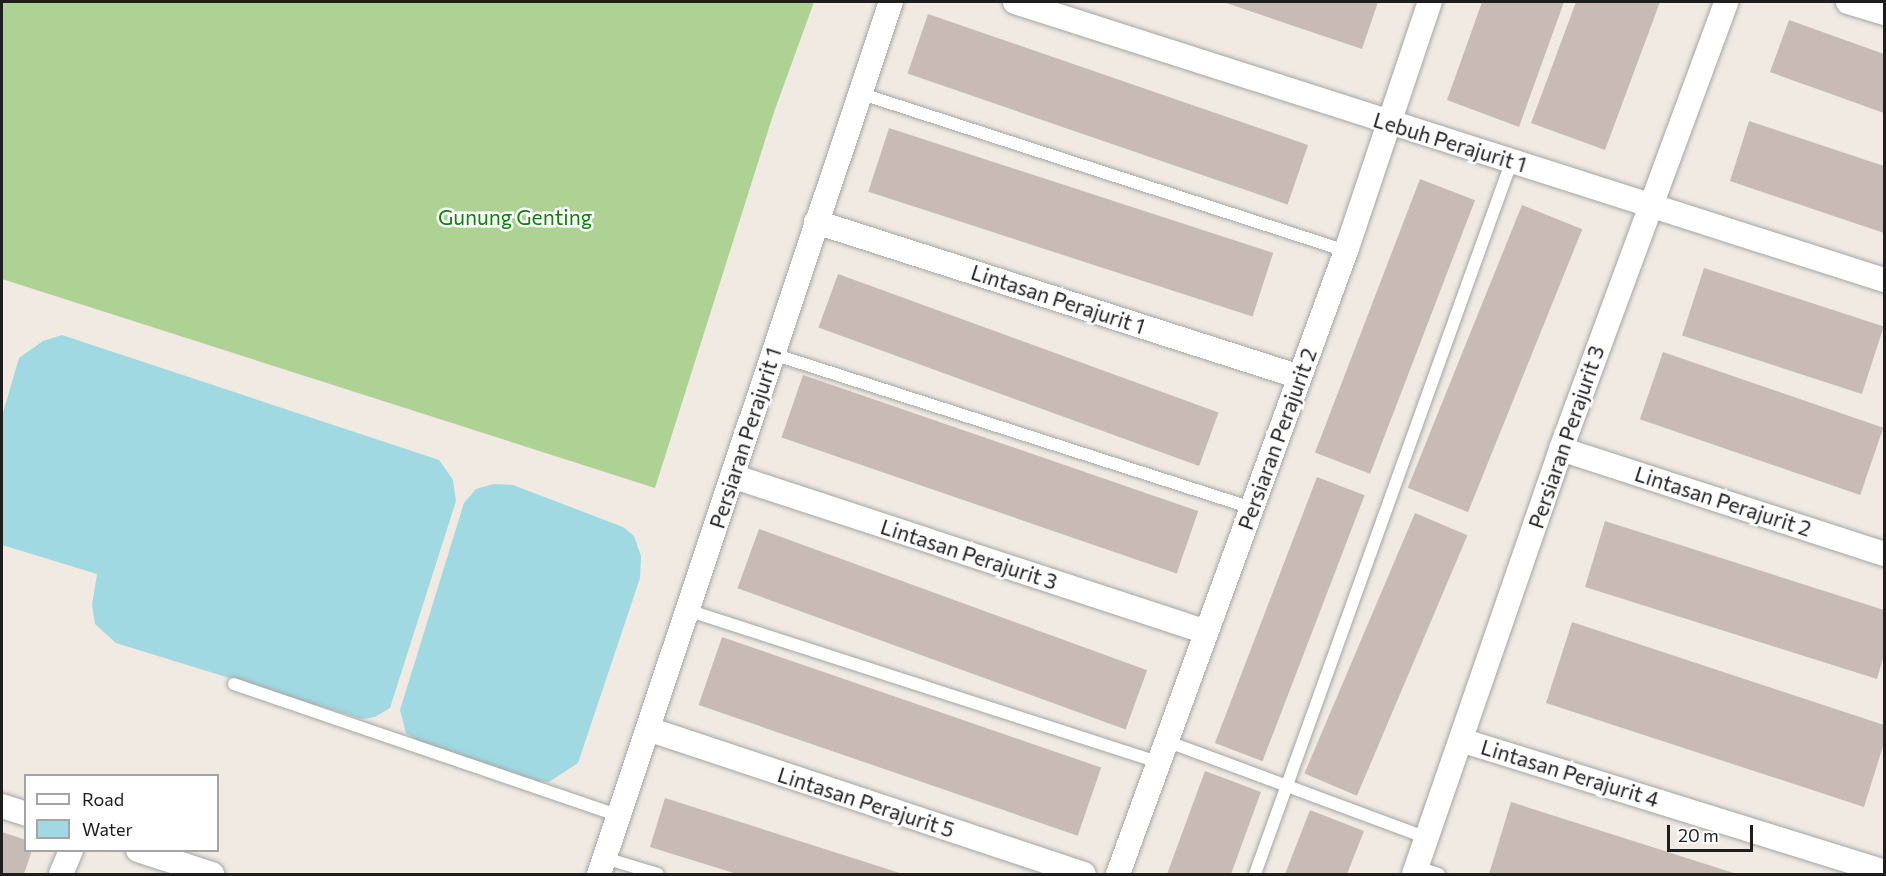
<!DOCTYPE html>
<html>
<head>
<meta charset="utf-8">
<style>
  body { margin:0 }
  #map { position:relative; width:1886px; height:876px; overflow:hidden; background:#f0eae3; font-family:Commissioner,sans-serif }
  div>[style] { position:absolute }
  .forest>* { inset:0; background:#add294 }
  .water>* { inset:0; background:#a0d9e1 }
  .building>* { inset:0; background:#c8bbb6; transform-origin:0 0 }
  .roads { filter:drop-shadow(0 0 2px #a5a5a5) drop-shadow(0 0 2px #a5a5a5) }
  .service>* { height:12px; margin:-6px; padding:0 6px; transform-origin:6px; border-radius:6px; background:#fff }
  .minor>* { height:24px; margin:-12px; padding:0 12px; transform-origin:12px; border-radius:12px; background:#fff }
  span { translate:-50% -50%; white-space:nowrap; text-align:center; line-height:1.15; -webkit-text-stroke:5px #fff; paint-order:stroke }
  .street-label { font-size:21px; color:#1e1e1e }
  .park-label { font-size:21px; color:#078403 }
  .frame { position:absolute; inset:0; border:3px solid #1e1e1e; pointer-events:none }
  .legend { position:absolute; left:24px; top:774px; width:195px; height:78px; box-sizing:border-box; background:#fff; border:2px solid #a5a5a5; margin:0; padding:8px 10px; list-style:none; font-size:18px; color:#1e1e1e }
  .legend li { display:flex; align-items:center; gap:12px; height:30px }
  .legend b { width:30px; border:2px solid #a5a5a5 }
  .scale { position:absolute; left:1667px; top:825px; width:86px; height:27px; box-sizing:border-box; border:3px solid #1e1e1e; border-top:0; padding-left:8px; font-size:18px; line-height:21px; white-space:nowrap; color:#1e1e1e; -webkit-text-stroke:4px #fff; paint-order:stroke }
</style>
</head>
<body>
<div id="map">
  <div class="forest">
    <div style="clip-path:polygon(2px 2px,814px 2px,774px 112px,655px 488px,2px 279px)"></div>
  </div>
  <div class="water">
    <div style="clip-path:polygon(62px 335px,439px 460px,453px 480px,456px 501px,390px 708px,375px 717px,362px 719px,116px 643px,95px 624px,92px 605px,97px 574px,2px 545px,2px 416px,19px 358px,43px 341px)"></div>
    <div style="clip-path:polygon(494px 484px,513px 485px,623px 527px,634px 536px,641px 556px,640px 578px,578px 763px,549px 782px,533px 781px,420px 742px,406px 733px,400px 710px,464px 503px,476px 489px)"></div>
  </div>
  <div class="building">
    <div style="clip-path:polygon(1223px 2px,1378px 2px,1362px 49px)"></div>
    <div style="clip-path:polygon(1482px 2px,1564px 2px,1519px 127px,1447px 100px)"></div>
    <div style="clip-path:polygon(1576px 2px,1660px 2px,1605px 150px,1531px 123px)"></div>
    <div style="left:928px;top:14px;width:402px;height:63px;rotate:19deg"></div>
    <div style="clip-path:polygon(1789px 20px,1884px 54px,1884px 113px,1770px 72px)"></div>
    <div style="clip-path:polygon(1749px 121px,1884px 166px,1884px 233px,1730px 181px)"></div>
    <div style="left:889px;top:128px;width:404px;height:67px;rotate:18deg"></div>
    <div style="left:1420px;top:179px;width:59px;height:293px;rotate:21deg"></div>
    <div style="left:1522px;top:205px;width:65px;height:305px;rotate:22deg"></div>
    <div style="left:1704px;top:268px;width:189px;height:71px;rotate:18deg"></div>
    <div style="left:838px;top:274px;width:405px;height:57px;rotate:20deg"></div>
    <div style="left:1663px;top:352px;width:233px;height:71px;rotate:19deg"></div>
    <div style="left:803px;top:375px;width:418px;height:66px;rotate:19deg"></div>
    <div style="left:1317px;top:477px;width:51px;height:285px;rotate:21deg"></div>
    <div style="left:1415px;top:513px;width:57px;height:283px;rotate:23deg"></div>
    <div style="clip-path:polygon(1605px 521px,1884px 610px,1884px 655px,1877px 679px,1585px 587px)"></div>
    <div style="left:759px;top:529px;width:413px;height:63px;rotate:20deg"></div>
    <div style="clip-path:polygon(1572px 622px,1884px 725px,1884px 743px,1864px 807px,1546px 703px)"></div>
    <div style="left:722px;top:637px;width:401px;height:72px;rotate:19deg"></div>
    <div style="clip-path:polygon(1205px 771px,1261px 792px,1231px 874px,1167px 874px)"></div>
    <div style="clip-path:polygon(665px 798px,903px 874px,737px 874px,650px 847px)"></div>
    <div style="clip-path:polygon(1511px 802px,1737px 874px,1489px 874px)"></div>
    <div style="clip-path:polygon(1310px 810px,1364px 831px,1347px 874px,1285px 874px)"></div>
    <div style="clip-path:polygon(2px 832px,26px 840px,26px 850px,32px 850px,24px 874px,2px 874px)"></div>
  </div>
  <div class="roads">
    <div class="service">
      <div style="left:859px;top:93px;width:512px;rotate:17.97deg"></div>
      <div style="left:773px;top:354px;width:503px;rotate:17.82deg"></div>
      <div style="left:687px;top:610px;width:495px;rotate:17.9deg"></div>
      <div style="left:234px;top:684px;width:407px;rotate:18.9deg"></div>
      <div style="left:1166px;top:741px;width:278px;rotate:20.4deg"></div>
      <div style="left:605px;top:858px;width:55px;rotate:16.8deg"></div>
      <div style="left:1417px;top:867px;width:23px;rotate:18deg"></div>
      <div style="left:1255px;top:874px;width:759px;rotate:-70.2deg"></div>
    </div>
    <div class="minor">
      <div style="left:1015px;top:2px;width:912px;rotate:17.74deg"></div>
      <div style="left:1848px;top:2px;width:38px;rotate:17deg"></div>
      <div style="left:816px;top:222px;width:508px;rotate:17.76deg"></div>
      <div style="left:1561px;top:449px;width:340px;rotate:18deg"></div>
      <div style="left:732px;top:476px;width:499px;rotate:18.2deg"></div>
      <div style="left:648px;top:729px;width:459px;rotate:18.4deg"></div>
      <div style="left:1461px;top:740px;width:443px;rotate:17.3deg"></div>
      <div style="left:2px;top:806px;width:25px;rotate:18deg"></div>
      <div style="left:138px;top:850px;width:78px;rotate:18deg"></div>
      <div style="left:61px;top:874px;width:26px;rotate:-67deg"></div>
      <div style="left:599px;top:874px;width:920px;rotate:-71.49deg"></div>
      <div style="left:1118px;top:874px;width:663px;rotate:-69.9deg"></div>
      <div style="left:1346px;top:251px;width:263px;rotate:-71.4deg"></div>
      <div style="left:1414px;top:874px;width:450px;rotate:-70.9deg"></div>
      <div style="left:1561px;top:449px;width:476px;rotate:-69.7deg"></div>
    </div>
  </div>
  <div class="street-label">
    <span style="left:1450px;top:142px;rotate:17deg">Lebuh Perajurit 1</span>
    <span style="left:1058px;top:299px;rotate:18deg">Lintasan Perajurit 1</span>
    <span style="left:1566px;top:437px;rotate:-71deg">Persiaran Perajurit 3</span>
    <span style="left:745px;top:438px;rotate:-72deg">Persiaran Perajurit 1</span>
    <span style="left:1277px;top:439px;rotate:-70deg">Persiaran Perajurit 2</span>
    <span style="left:1723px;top:501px;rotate:18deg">Lintasan Perajurit 2</span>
    <span style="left:969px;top:554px;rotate:18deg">Lintasan Perajurit 3</span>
    <span style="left:1570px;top:773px;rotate:17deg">Lintasan Perajurit 4</span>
    <span style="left:866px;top:802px;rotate:18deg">Lintasan Perajurit 5</span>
  </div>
  <div class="park-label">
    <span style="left:515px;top:217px">Gunung Genting</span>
  </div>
  <div class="frame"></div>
  <ul class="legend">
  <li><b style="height:8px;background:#fff"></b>Road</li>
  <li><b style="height:16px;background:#a0d9e1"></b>Water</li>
  </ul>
  <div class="scale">20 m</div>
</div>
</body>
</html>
